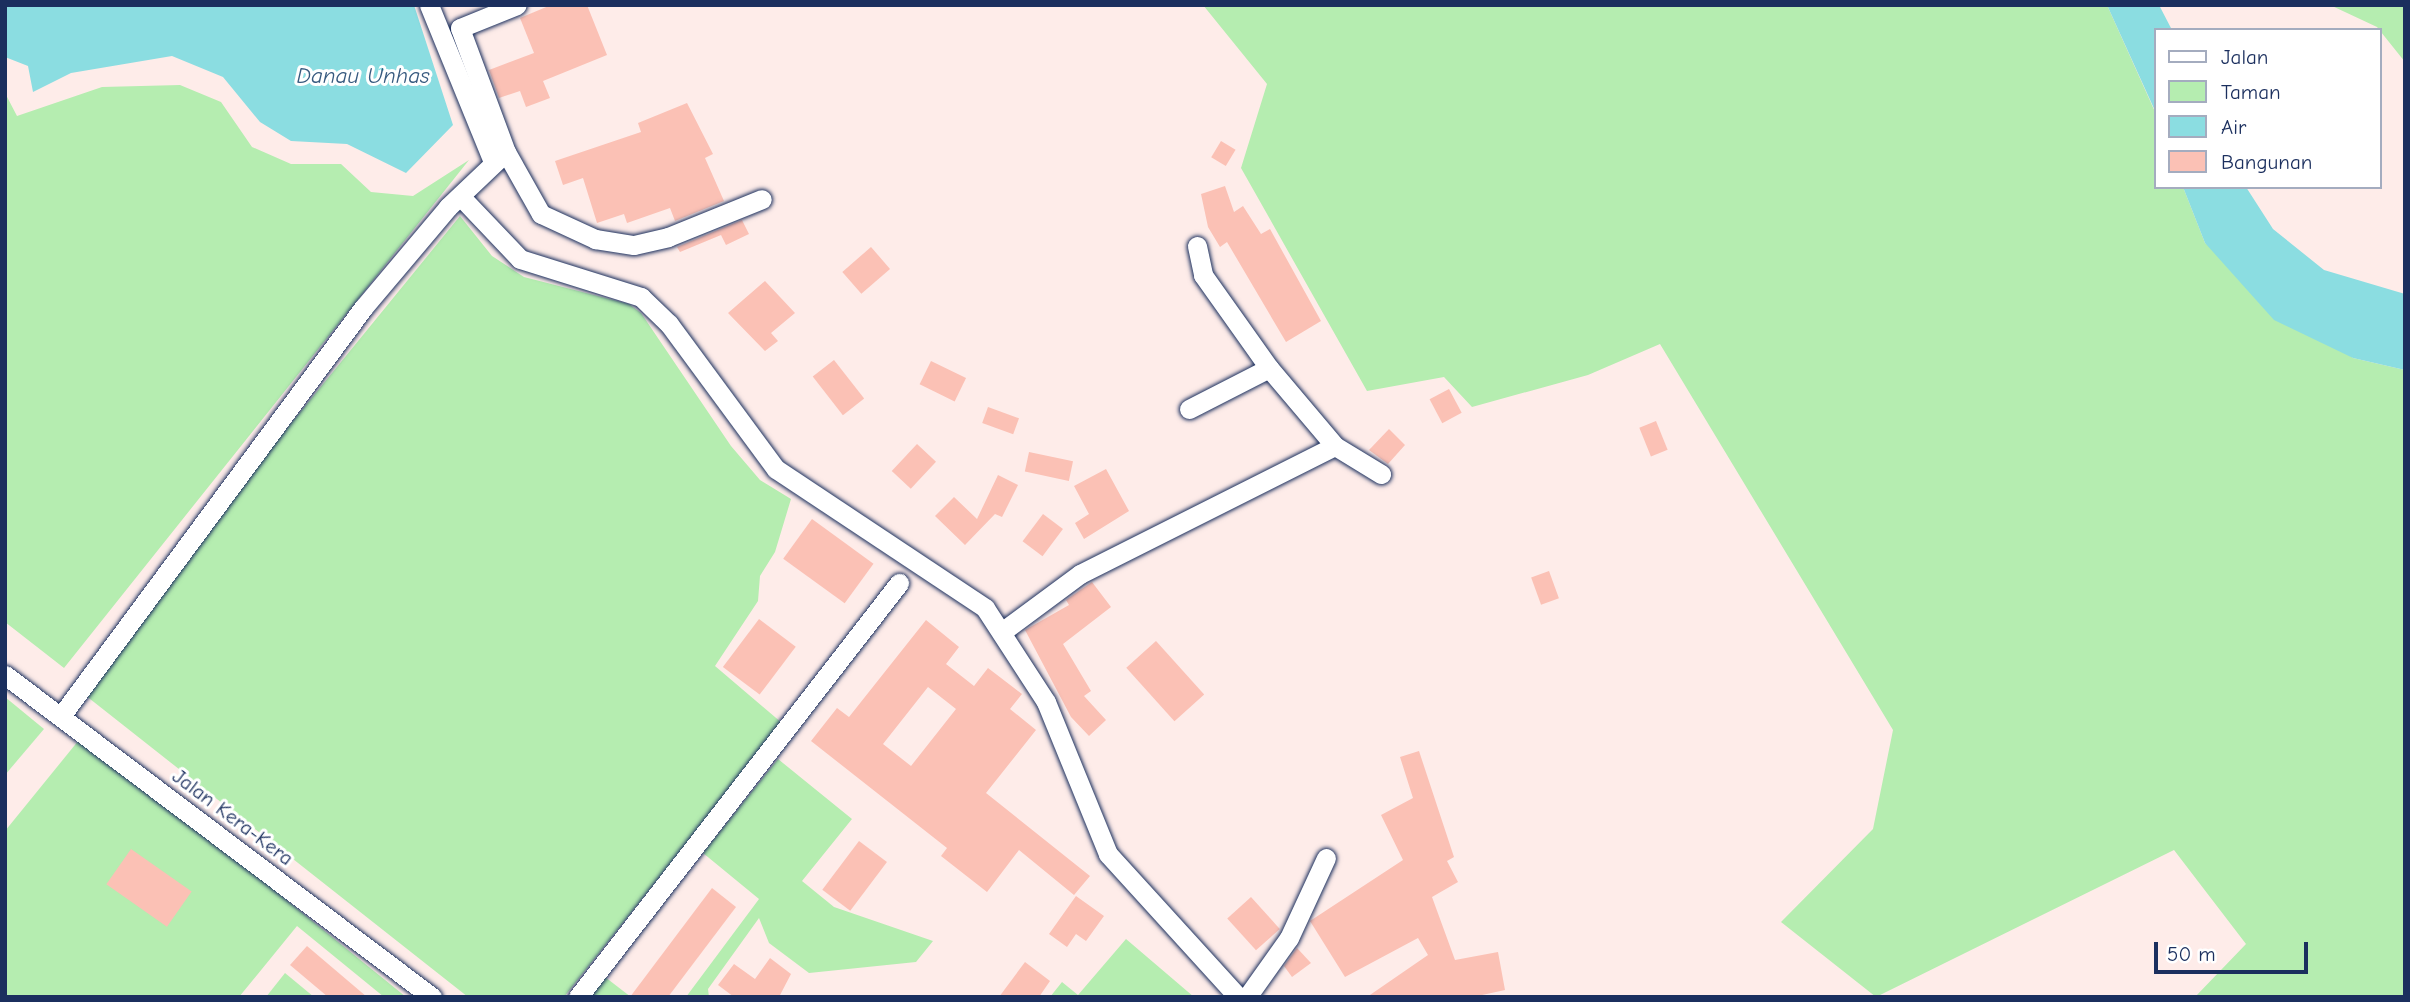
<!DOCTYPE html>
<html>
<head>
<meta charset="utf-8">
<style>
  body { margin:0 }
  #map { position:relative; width:2410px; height:1002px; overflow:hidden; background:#feece9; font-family:"Comic Neue",sans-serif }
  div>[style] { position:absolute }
  .green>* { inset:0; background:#b5edb0 }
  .water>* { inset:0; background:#8bdde1 }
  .building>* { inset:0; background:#fbc1b5; transform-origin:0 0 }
  .roads { filter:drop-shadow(0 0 2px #1b2f5e) drop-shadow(0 0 2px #1b2f5e) }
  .minor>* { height:19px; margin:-9.5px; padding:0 9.5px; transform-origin:9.5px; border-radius:9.5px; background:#fff }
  span { translate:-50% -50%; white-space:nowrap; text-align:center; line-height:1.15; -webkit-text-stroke:6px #fff; paint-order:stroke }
  .street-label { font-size:21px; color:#1b2f5e }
  .water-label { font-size:23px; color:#375a7f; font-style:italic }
  .frame { position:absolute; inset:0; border:7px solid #1b2f5e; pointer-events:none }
  .legend { position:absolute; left:2154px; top:28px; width:228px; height:161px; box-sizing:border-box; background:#fff; border:2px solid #a4acbf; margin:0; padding:9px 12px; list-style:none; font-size:21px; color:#1b2f5e }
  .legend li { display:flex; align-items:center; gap:14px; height:35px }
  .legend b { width:35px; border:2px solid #a4acbf }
  .scale { position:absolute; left:2154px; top:942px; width:154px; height:32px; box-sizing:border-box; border:4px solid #1b2f5e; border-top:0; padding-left:9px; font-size:21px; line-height:24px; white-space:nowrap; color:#1b2f5e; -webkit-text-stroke:5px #fff; paint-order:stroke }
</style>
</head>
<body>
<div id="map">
  <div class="green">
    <div style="clip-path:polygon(1203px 5px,2107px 5px,2156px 114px,2156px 187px,2183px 187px,2205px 243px,2353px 358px,2405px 370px,2405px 997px,2195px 997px,2246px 944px,2174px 850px,1876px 997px,1781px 922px,1873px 829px,1893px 730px,1660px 344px,1588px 375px,1472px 407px,1444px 377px,1367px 391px,1241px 168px,1267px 84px)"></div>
    <div style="clip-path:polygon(2330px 5px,2405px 5px,2405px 62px,2377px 27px)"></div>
    <div style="clip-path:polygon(180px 85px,221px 102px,252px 147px,291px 164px,341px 164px,371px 192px,413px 196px,469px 160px,64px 668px,5px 622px,5px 93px,17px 116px,102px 87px)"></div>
    <div style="clip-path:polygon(460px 216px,492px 256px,524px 277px,629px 304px,641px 313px,731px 446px,760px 480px,791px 499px,775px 552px,760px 576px,758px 601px,715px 666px,782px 723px,564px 997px,468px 997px,85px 695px,235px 492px)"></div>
    <div style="clip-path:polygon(5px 697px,44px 729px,5px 775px)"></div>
    <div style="clip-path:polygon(83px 735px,406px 997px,384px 997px,297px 926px,239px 997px,5px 997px,5px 831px)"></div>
    <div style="clip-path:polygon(778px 759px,852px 819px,802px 881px,834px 907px,933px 941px,916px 962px,809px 973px,769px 943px,759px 918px,708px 989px,709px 997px,686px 997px,759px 899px,703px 853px)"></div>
    <div style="clip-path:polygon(1126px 939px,1194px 997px,1050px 997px,1062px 982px,1078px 995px)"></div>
    <div style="clip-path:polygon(285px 973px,314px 997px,266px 997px)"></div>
    <div style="clip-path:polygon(605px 977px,631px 997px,591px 997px)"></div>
  </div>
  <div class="water">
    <div style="clip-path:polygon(5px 5px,414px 5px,453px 125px,406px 173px,347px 144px,291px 141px,260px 122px,223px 77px,172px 56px,71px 73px,33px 92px,28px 66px,5px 57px)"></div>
    <div style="clip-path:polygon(2107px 5px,2159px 5px,2172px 30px,2156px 30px,2156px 113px)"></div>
    <div style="clip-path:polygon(2183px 187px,2246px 187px,2273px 229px,2324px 270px,2405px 294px,2405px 370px,2353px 358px,2274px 320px,2205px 243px)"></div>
  </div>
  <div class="building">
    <div style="clip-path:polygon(551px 5px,587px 5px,607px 55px,543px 81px,550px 98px,526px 107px,520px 91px,499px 98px,489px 70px,534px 53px,520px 18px)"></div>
    <div style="clip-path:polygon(687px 103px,713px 154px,705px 158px,724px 201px,675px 221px,670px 208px,627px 223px,624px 214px,597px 223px,583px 178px,563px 185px,555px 161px,641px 132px,638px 123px)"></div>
    <div style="left:1221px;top:141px;width:17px;height:19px;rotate:31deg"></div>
    <div style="clip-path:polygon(1225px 186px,1234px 212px,1243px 206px,1261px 234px,1270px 229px,1321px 321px,1286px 342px,1227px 242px,1220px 247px,1208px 227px,1201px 194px)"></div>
    <div style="clip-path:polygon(742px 220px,749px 234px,726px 245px,721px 235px,680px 252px,677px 247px)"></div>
    <div style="left:871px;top:247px;width:29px;height:38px;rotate:49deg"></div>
    <div style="clip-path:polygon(765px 281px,795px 313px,771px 333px,778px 341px,765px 351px,728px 313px)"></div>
    <div style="left:834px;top:360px;width:49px;height:27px;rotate:52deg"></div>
    <div style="left:931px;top:361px;width:39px;height:26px;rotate:26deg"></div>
    <div style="left:1449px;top:389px;width:27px;height:22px;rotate:62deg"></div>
    <div style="left:988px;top:407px;width:33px;height:17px;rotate:20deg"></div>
    <div style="left:1656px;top:421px;width:31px;height:18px;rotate:68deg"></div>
    <div style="clip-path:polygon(1389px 429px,1405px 445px,1388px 464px,1369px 450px)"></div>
    <div style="left:917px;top:444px;width:26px;height:37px;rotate:43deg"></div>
    <div style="left:1029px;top:452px;width:45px;height:20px;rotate:12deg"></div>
    <div style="clip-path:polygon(1106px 469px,1129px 511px,1084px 539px,1075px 523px,1089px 514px,1074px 486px)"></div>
    <div style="clip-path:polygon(998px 475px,1018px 485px,1002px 517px,995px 514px,965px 545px,935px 516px,954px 497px,977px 519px)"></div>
    <div style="left:1043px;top:514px;width:25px;height:34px;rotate:37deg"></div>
    <div style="left:812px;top:519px;width:76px;height:49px;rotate:36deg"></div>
    <div style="left:1549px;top:571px;width:29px;height:19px;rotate:70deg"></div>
    <div style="clip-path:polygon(1092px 582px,1111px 607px,1063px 644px,1091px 691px,1084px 696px,1106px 720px,1089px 736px,1071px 717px,1025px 630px,1069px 605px,1066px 600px)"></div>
    <div style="left:759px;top:619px;width:46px;height:60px;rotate:37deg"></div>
    <div style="clip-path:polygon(evenodd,926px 620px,959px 647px,946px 664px,974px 686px,988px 668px,1022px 694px,1010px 709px,1036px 730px,986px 793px,1090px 876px,1074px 895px,1019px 850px,987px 892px,941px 856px,947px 848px,811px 741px,837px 708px,849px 717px,926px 620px,928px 687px,956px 709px,911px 766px,883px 744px,928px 687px)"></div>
    <div style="left:1156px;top:641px;width:72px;height:40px;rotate:48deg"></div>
    <div style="clip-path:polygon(1419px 751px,1454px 857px,1447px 861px,1458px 882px,1432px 897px,1455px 960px,1498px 952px,1505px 990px,1473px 997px,1367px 997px,1428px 955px,1418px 938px,1345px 977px,1310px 921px,1403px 860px,1381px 815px,1413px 798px,1400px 757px)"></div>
    <div style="left:859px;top:841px;width:35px;height:61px;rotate:37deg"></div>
    <div style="left:131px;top:849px;width:74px;height:43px;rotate:35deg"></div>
    <div style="clip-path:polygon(712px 888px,736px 907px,668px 997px,630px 997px)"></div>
    <div style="clip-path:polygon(1076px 896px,1104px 916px,1086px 941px,1076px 934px,1067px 947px,1049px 934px)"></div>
    <div style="left:1251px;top:897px;width:43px;height:32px;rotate:48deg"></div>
    <div style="clip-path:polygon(307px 946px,367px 997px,328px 997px,290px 965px)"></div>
    <div style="clip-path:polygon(1297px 948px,1311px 963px,1292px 977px,1284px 966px)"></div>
    <div style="clip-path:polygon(770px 958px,791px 974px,779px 997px,734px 997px,718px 985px,734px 964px,755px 979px)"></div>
    <div style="clip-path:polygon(1025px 962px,1050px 981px,1039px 997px,999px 997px)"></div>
  </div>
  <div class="roads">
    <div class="minor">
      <div style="left:429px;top:5px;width:170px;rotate:67.8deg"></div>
      <div style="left:506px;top:152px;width:71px;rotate:60.6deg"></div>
      <div style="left:541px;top:214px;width:60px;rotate:24.8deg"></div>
      <div style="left:595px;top:239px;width:39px;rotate:9deg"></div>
      <div style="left:634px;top:245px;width:35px;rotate:-13deg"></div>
      <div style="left:668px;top:237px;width:101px;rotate:-22deg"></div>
      <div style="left:462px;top:198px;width:84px;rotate:46.4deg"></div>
      <div style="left:520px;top:259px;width:127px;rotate:17.4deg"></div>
      <div style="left:641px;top:297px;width:39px;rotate:44deg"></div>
      <div style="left:669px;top:324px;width:180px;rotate:53.6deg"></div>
      <div style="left:776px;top:469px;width:251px;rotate:33.6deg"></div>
      <div style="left:985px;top:608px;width:112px;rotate:57deg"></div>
      <div style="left:1046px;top:702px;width:164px;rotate:67.8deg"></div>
      <div style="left:1108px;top:854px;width:193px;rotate:47.7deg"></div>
      <div style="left:1197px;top:246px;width:30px;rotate:78deg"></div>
      <div style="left:1203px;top:275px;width:114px;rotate:54.6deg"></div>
      <div style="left:1269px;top:368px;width:102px;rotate:49.8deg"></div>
      <div style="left:1335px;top:446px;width:54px;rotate:31.3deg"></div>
      <div style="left:1189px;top:409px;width:90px;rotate:-27.1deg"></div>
      <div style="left:1003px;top:631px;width:96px;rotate:-36.5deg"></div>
      <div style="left:1080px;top:574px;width:285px;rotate:-26.7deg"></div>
      <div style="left:5px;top:675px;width:535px;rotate:37.02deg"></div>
      <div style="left:61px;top:716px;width:508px;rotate:-53.49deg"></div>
      <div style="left:363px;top:308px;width:132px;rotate:-49.9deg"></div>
      <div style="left:448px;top:207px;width:80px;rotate:-43.5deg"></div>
      <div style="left:506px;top:152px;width:132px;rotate:-110.4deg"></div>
      <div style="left:460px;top:28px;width:61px;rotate:-22deg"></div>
      <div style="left:578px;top:997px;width:524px;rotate:-52.21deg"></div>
      <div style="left:1247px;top:997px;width:72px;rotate:-54.6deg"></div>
      <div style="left:1289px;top:938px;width:88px;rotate:-65.2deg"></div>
    </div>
  </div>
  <div class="street-label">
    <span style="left:233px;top:817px;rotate:37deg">Jalan Kera-Kera</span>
  </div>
  <div class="water-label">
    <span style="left:363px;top:76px">Danau Unhas</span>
  </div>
  <div class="frame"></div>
  <ul class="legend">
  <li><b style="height:9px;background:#fff"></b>Jalan</li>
  <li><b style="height:19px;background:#b5edb0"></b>Taman</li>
  <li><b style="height:19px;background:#8bdde1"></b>Air</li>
  <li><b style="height:19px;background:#fbc1b5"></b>Bangunan</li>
  </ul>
  <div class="scale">50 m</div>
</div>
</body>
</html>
